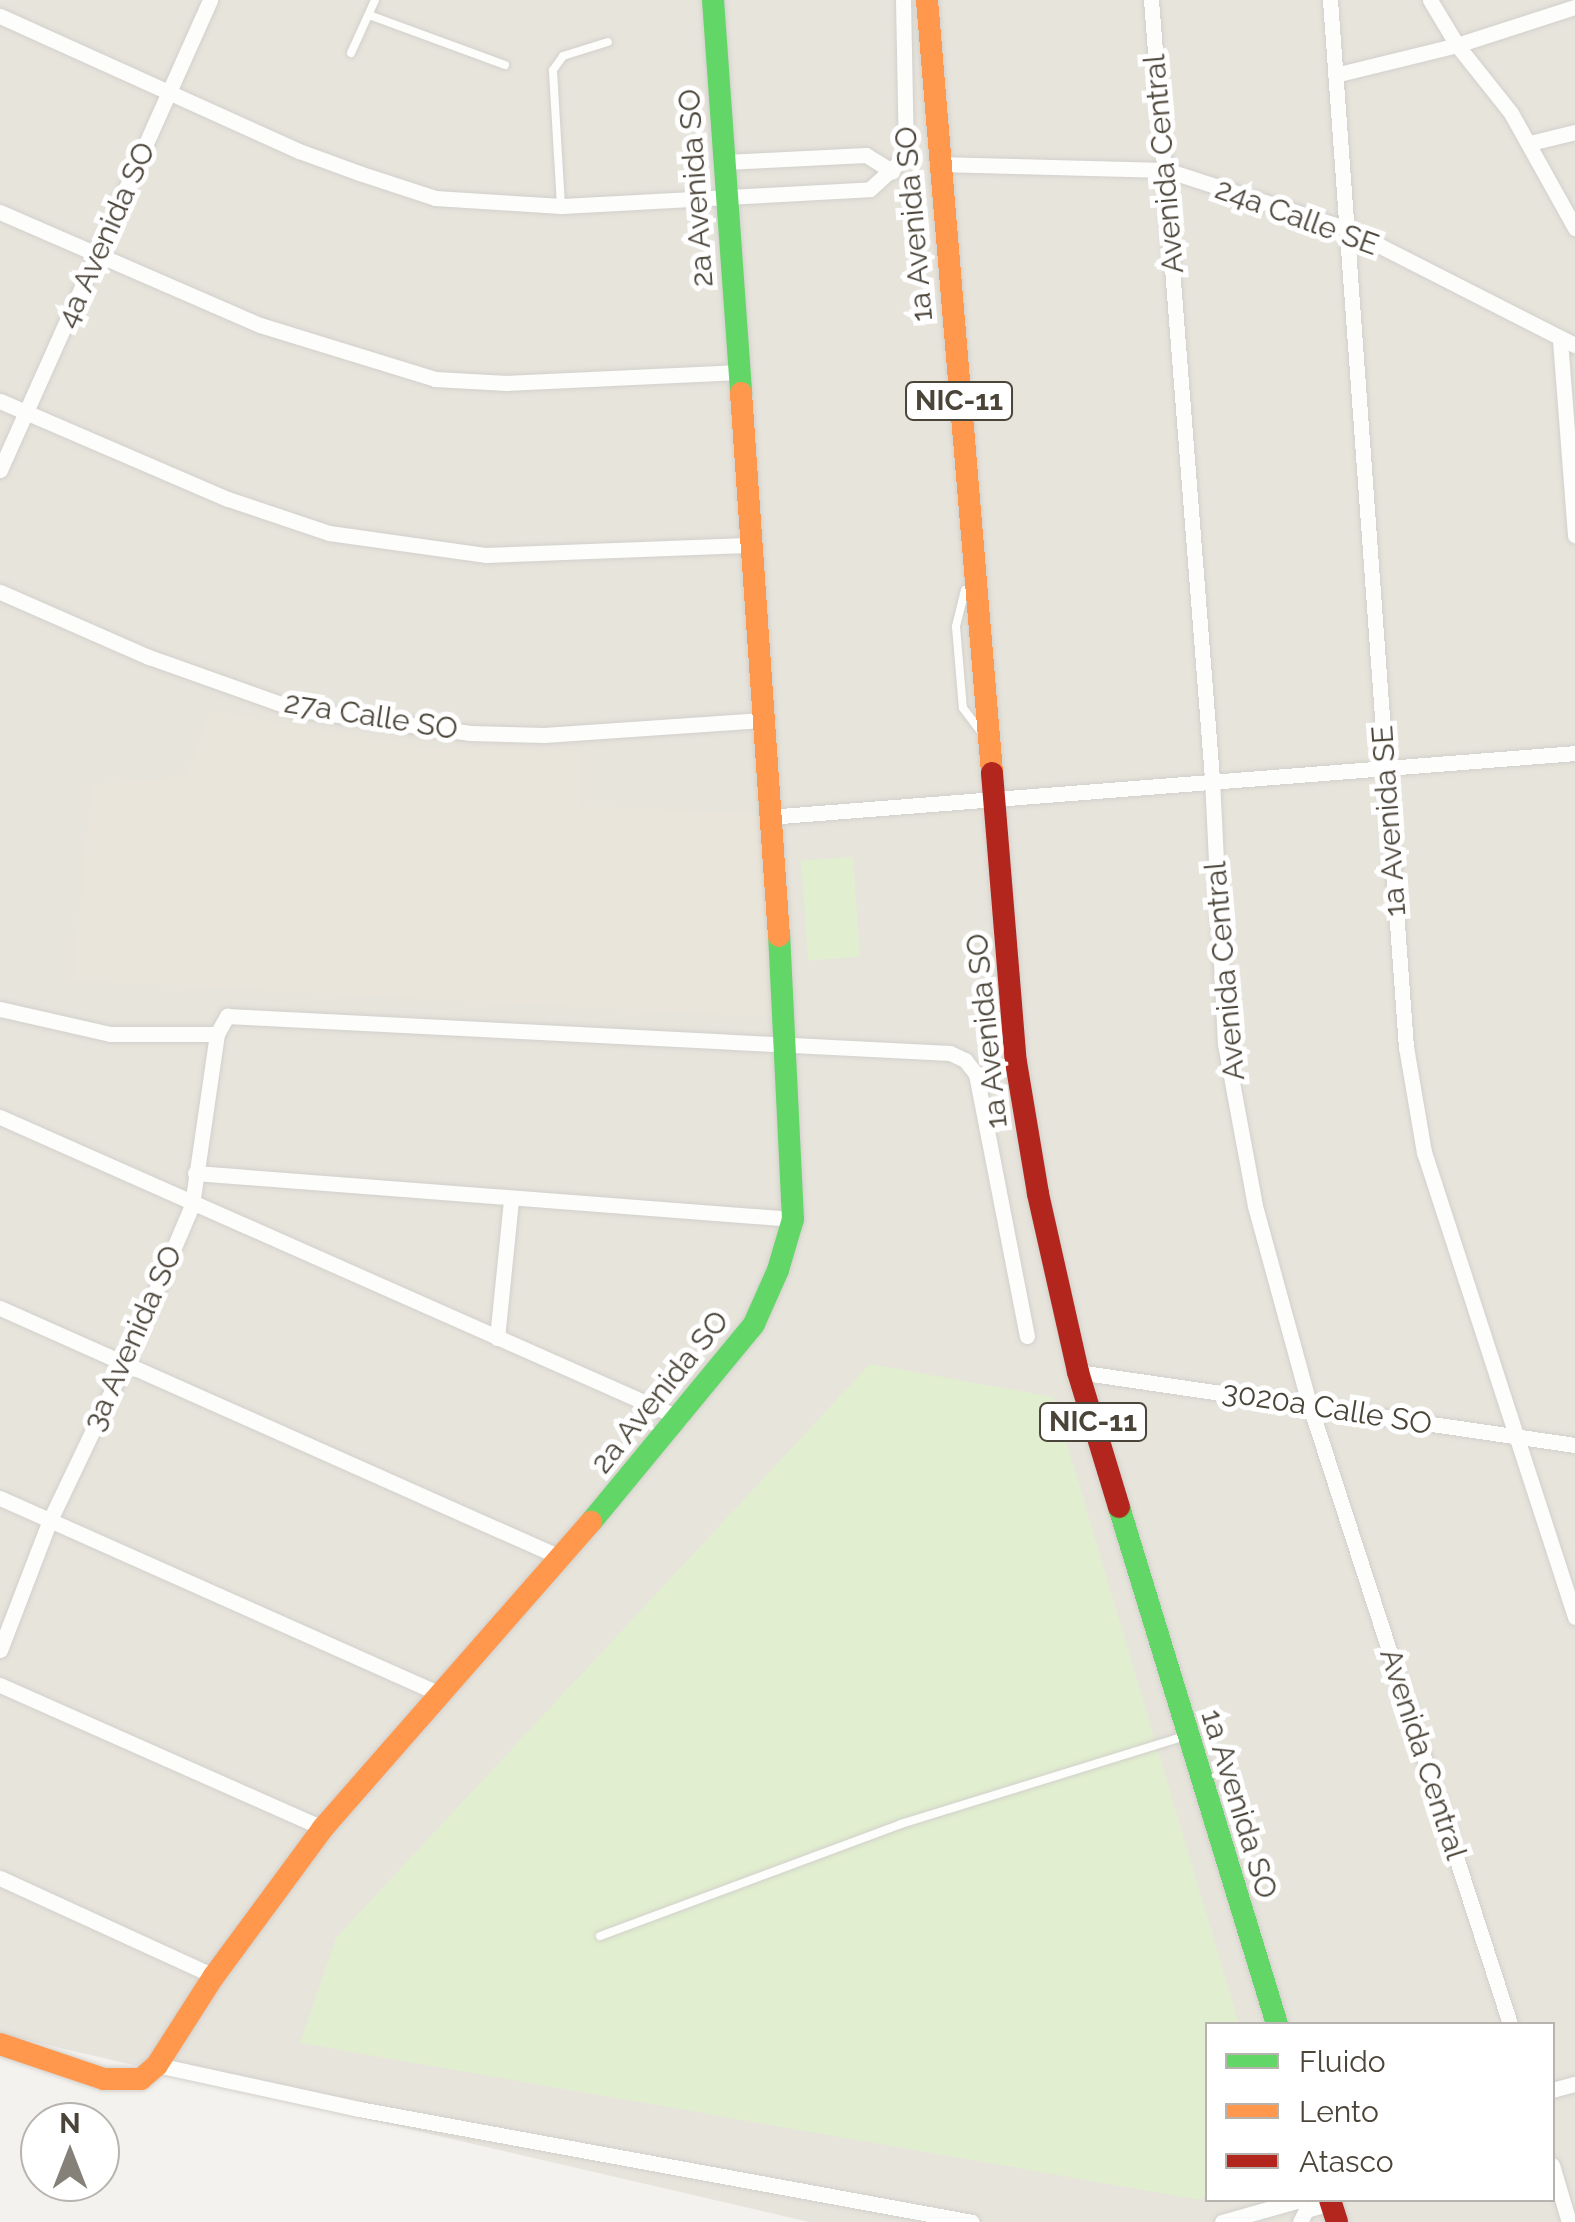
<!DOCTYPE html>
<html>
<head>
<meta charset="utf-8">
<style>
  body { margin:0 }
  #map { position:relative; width:1575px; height:2222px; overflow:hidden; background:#f4f2ee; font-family:Raleway,sans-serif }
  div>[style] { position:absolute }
  .residential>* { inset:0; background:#e7e4dc }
  .education>* { inset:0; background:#eae5da }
  .green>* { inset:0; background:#e1eecf; transform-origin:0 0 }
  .roads { filter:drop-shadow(0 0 2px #d2d0cb) drop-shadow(0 0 2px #d2d0cb) }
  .lane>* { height:8px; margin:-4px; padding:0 4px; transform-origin:4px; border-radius:4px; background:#fdfdfc }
  .street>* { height:15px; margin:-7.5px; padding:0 7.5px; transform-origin:7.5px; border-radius:7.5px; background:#fdfdfc }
  .fast>* { height:22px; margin:-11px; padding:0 11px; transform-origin:11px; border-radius:11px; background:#63d668 }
  .slow>* { height:22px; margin:-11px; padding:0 11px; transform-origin:11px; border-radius:11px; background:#ff974d }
  .jam>* { height:22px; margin:-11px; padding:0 11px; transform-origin:11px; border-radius:11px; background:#b3261e }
  span { translate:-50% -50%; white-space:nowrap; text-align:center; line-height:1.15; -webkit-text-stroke:10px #fff; paint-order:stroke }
  .shield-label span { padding:2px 8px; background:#fff; border:2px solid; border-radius:8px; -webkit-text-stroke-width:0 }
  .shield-label { font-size:28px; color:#4b4439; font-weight:700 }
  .street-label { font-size:30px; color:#4b4439 }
  .legend { position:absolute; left:1205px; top:2022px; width:350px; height:180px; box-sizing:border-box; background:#fff; border:2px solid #b7b4b0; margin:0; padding:12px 18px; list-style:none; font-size:30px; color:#4b4439 }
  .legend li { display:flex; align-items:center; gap:20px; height:50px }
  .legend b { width:50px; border:2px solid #b7b4b0 }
  .north { position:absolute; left:20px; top:2102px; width:100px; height:100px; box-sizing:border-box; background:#fff; border:2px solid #b7b4b0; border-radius:50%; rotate:0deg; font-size:28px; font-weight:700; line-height:40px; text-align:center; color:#4b4439 }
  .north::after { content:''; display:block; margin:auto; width:35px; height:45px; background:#868178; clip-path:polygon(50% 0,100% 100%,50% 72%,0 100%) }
</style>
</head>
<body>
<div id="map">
  <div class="residential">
    <div style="clip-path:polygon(evenodd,0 0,1575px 0,1575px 2222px,809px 2222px,0 2034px,0 0,1208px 2024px,1552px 2024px,1552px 2200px,1208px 2200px,1208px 2024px)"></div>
  </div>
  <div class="education">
    <div style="clip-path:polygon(211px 711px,434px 749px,580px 751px,581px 806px,760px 814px,772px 1017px,73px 980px,92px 784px,186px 777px)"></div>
  </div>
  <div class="green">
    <div style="left:853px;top:857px;width:100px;height:52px;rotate:86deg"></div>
    <div style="clip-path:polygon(870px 1364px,1053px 1397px,1239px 2024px,1208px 2024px,1208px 2190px,1201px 2200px,300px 2043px,336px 1938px)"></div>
  </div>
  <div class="roads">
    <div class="lane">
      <div style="left:369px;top:15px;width:145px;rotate:20.2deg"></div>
      <div style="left:351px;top:53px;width:58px;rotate:-65.6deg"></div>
      <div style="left:561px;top:206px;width:136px;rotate:-93.4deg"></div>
      <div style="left:553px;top:70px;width:17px;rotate:-54deg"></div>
      <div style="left:563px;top:56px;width:47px;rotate:-17.3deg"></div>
      <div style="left:965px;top:590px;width:38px;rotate:104deg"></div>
      <div style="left:956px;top:627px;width:81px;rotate:85.1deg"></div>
      <div style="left:963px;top:708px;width:26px;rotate:53deg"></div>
      <div style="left:600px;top:1936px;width:321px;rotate:-20.4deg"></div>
      <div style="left:901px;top:1824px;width:294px;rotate:-17.2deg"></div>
    </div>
    <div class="street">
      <div style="left:1151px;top:0;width:781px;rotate:85.52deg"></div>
      <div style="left:1212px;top:779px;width:265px;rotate:87.2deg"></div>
      <div style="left:1225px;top:1044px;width:165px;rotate:79.5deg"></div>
      <div style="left:1255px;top:1206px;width:204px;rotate:74.7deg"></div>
      <div style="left:1309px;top:1403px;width:653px;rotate:72.06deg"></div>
      <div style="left:1330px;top:0;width:1050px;rotate:85.85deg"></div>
      <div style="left:1406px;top:1047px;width:107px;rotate:80.3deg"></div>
      <div style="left:1424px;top:1152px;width:489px;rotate:72deg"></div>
      <div style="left:1430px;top:0;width:52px;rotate:59deg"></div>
      <div style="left:1457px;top:45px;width:87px;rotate:51.5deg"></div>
      <div style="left:1511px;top:113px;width:132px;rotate:60.9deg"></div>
      <div style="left:0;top:16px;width:328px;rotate:24.3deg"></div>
      <div style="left:299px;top:151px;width:64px;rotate:20.1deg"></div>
      <div style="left:359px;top:173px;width:80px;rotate:18.2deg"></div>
      <div style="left:435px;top:198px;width:126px;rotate:3.6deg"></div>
      <div style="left:561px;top:206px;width:309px;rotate:-3.1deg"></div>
      <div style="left:870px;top:189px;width:49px;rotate:-42.5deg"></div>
      <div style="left:906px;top:156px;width:156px;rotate:-91.1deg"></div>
      <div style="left:1335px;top:75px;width:126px;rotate:-13.8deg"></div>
      <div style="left:1457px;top:45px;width:124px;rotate:-17.9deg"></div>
      <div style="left:1530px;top:143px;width:46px;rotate:-13.7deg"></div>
      <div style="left:725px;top:162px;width:141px;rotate:-2.8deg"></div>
      <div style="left:866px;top:155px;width:31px;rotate:32deg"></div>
      <div style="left:938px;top:164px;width:228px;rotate:1.5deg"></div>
      <div style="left:1166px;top:170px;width:188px;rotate:18deg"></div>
      <div style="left:1345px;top:228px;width:258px;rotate:27deg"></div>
      <div style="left:0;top:212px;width:283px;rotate:23.5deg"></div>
      <div style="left:260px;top:325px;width:183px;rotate:17.1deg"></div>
      <div style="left:435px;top:379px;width:72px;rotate:3.2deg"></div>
      <div style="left:507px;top:383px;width:231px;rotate:-2.7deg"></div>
      <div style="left:1560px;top:340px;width:196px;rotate:85.6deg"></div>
      <div style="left:0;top:401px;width:248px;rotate:23.3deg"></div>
      <div style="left:228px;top:499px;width:107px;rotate:18.6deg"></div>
      <div style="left:329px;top:533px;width:159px;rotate:8deg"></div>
      <div style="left:486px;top:555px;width:266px;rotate:-2.2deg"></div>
      <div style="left:0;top:470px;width:515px;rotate:-65.92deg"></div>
      <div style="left:0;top:592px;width:163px;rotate:23.6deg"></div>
      <div style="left:149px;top:657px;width:155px;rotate:19.6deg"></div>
      <div style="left:295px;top:709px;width:177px;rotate:7.8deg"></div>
      <div style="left:470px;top:733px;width:74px;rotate:1.5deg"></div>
      <div style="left:544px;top:735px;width:219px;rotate:-3.9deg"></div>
      <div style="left:768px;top:817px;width:810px;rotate:-4.53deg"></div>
      <div style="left:0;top:1009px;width:113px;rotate:12.8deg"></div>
      <div style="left:110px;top:1034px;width:107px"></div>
      <div style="left:0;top:1117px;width:744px;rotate:23.88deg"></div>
      <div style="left:195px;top:1173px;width:600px;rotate:4.4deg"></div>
      <div style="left:0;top:1308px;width:615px;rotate:23.98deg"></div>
      <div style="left:497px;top:1338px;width:140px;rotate:-84.2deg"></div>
      <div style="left:1078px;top:1372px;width:502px;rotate:8.36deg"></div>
      <div style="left:0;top:1498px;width:482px;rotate:24deg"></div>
      <div style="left:0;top:1650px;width:139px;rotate:-69deg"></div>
      <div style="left:50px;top:1520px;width:174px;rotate:-64.5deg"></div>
      <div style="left:125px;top:1363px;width:172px;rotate:-67deg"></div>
      <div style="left:192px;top:1205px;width:173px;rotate:-81.7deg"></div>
      <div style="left:217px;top:1034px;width:21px;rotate:-61deg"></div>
      <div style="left:227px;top:1016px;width:724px;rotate:2.93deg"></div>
      <div style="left:950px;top:1053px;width:17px;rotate:25deg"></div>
      <div style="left:965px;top:1060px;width:18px;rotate:52deg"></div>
      <div style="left:976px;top:1074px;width:267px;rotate:79deg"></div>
      <div style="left:0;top:1685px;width:353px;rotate:23.9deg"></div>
      <div style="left:0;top:1878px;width:235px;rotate:24.6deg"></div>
      <div style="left:157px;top:2065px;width:207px;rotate:12.3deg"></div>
      <div style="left:359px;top:2109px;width:623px;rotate:10.44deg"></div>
      <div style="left:1552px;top:2090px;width:24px;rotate:-15deg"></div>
      <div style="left:1552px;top:2165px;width:59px;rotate:73.4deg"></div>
      <div style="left:1222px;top:2222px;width:81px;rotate:-15.8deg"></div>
      <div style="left:1300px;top:2222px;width:13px;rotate:-63deg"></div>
      <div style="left:1306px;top:2210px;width:26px;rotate:-16deg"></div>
    </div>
    <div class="fast">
      <div style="left:713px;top:0;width:394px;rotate:85.9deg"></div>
      <div style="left:1119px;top:1507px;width:541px;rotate:73.01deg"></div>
      <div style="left:591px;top:1522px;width:256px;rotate:-50.5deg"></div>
      <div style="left:754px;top:1324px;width:59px;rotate:-66deg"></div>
      <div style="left:778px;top:1270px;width:53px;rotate:-73.6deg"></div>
      <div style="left:793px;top:1219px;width:283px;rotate:-92.8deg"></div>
    </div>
    <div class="slow">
      <div style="left:927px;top:0;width:776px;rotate:85.19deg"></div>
      <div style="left:741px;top:393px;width:544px;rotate:86deg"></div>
      <div style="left:0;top:2044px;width:110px;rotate:18.6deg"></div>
      <div style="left:104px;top:2079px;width:37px"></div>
      <div style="left:141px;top:2079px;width:21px;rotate:-41deg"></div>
      <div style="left:157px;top:2065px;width:106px;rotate:-57.4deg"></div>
      <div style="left:214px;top:1976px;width:184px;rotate:-53.6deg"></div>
      <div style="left:323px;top:1828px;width:407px;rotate:-48.8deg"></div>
    </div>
    <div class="jam">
      <div style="left:992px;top:773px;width:290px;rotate:85.3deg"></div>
      <div style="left:1016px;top:1062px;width:134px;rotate:80.5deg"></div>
      <div style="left:1038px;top:1194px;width:182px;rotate:77.3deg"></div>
      <div style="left:1078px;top:1372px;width:141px;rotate:73.1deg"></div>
      <div style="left:1330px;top:2200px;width:23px;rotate:72deg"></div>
    </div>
  </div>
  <div class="shield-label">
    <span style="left:959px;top:401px">NIC-11</span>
    <span style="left:1093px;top:1422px">NIC-11</span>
  </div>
  <div class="street-label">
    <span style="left:1164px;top:164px;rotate:-95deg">Avenida Central</span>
    <span style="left:696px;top:188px;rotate:-94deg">2a Avenida SO</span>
    <span style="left:1297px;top:217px;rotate:20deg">24a Calle SE</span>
    <span style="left:914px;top:224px;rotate:-95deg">1a Avenida SO</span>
    <span style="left:106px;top:235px;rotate:-66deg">4a Avenida SO</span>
    <span style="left:371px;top:716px;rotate:9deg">27a Calle SO</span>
    <span style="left:1389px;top:821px;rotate:-94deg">1a Avenida SE</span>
    <span style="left:1225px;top:971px;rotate:-95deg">Avenida Central</span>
    <span style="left:987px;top:1031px;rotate:-96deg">1a Avenida SO</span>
    <span style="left:133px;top:1338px;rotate:-66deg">3a Avenida SO</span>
    <span style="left:660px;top:1392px;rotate:-51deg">2a Avenida SO</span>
    <span style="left:1327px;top:1408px;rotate:9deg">3020a Calle SO</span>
    <span style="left:1423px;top:1754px;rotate:72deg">Avenida Central</span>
    <span style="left:1239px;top:1804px;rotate:73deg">1a Avenida SO</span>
  </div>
  <ul class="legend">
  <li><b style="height:12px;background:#63d668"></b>Fluido</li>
  <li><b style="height:12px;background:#ff974d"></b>Lento</li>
  <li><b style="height:12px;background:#b3261e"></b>Atasco</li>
  </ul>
  <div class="north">N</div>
</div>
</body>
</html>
